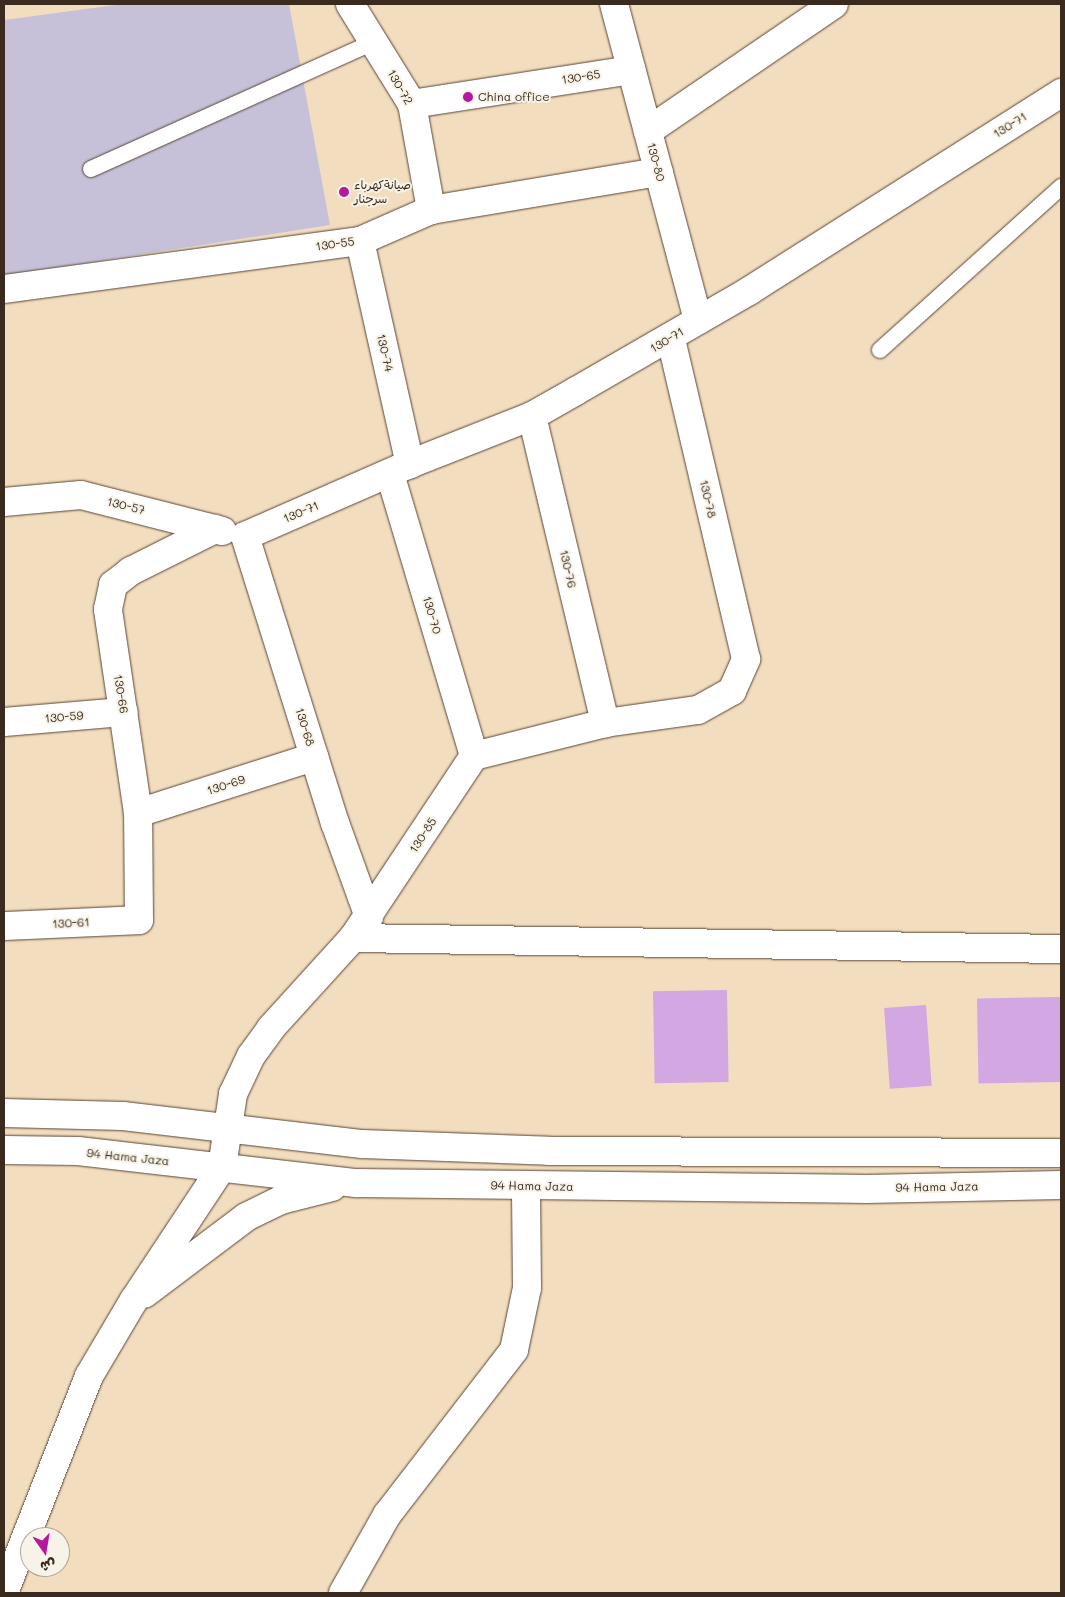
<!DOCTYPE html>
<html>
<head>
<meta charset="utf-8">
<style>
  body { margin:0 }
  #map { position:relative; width:1065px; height:1597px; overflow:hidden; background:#f3ddbf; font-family:Mali,"Playpen Sans Arabic",sans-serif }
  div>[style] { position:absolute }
  .industrial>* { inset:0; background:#c7c0d9 }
  .building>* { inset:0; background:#d2a7e2; transform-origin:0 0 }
  .roads { filter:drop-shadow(0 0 1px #574536) drop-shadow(0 0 1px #574536) }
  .lane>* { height:16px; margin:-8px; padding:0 8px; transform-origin:8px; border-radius:8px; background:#fff }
  .street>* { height:28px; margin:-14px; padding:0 14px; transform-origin:14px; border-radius:14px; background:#fff }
  .secondary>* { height:28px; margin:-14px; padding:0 14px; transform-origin:14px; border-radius:14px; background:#fff }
  .dots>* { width:14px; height:14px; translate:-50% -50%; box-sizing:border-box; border:2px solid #f7f3e8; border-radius:50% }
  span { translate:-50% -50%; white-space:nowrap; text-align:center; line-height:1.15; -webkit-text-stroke:4px #f7f3e8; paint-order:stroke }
  .street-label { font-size:12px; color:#3b2a1e }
  .poi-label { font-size:12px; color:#3b2a1e }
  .left { translate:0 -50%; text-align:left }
  .frame { position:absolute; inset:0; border:5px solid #3b2a1e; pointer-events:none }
  .north { position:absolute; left:20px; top:1527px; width:50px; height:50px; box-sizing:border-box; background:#f7f3e8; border:1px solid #aca397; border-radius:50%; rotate:167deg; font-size:14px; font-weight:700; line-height:20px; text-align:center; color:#3b2a1e }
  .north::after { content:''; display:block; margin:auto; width:18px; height:22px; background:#b5179e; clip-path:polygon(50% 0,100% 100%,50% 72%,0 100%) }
</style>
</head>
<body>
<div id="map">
  <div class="industrial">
    <div style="clip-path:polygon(123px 4px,289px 4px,330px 225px,4px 276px,4px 20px)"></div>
  </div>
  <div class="building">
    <div style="left:727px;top:990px;width:92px;height:74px;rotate:89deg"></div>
    <div style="left:1060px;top:997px;width:85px;height:83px;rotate:89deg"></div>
    <div style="left:926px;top:1005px;width:81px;height:42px;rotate:86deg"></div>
  </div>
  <div class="roads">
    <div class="lane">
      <div style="left:91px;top:169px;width:310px;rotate:-24.2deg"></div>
      <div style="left:880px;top:350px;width:244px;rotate:-42deg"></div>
    </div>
    <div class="street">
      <div style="left:350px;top:4px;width:118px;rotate:58.2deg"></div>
      <div style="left:412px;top:104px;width:108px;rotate:79.8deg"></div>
      <div style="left:614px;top:4px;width:327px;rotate:75.1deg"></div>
      <div style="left:412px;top:104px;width:222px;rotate:-8.8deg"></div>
      <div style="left:648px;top:131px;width:225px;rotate:-34.3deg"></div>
      <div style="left:360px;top:241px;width:229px;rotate:77.4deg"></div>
      <div style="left:4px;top:289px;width:359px;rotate:-7.7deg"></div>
      <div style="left:360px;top:241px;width:77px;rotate:-23.6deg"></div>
      <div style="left:431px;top:210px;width:231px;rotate:-9.5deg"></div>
      <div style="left:532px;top:416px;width:316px;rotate:76.6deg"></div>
      <div style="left:390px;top:474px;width:294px;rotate:73.4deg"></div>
      <div style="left:4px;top:502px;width:77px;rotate:-5.2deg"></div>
      <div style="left:81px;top:495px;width:146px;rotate:14.3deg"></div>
      <div style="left:245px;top:536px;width:180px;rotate:-23.6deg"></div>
      <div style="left:410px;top:464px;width:131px;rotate:-21.5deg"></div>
      <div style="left:532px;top:416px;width:51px;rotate:-29.6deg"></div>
      <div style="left:576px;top:391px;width:200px;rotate:-30deg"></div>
      <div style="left:749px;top:291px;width:370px;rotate:-32.4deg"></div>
      <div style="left:245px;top:536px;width:301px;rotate:72.6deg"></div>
      <div style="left:335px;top:823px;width:100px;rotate:70.1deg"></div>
      <div style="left:4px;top:722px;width:120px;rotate:-4.8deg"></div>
      <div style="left:138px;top:813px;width:185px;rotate:-17.7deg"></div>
      <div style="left:4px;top:926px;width:135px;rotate:-2.5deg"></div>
      <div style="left:139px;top:920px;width:107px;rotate:-90.5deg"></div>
      <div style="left:138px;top:813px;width:206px;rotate:-98.4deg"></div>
      <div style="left:108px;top:609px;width:25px;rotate:-78deg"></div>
      <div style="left:113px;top:585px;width:23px;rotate:-38deg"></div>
      <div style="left:131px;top:571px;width:94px;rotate:-26.6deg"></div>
      <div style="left:353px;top:938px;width:708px;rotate:0.89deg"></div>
      <div style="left:222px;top:1167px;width:74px;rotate:-81.4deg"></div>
      <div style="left:233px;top:1094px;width:42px;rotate:-64.7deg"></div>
      <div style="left:251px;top:1056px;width:34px;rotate:-54deg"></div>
      <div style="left:271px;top:1028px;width:122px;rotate:-47.7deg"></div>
      <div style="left:353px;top:938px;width:219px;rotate:-56.4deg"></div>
      <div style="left:474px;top:756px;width:135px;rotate:-14.1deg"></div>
      <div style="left:605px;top:723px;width:94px;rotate:-8deg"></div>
      <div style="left:698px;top:710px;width:39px;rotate:-29deg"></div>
      <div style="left:732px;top:691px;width:35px;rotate:-66deg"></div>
      <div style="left:746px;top:659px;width:330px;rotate:-103.2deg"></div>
      <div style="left:343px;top:1593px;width:90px;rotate:-60.6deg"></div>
      <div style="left:387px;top:1515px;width:208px;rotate:-52.4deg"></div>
      <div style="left:514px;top:1350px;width:63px;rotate:-78.2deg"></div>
      <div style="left:527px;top:1288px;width:102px;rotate:-90.6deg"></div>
    </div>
    <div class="secondary">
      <div style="left:4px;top:1113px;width:119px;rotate:1.4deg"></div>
      <div style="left:123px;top:1116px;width:241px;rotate:6.7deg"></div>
      <div style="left:362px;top:1144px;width:187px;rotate:2.1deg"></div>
      <div style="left:549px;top:1151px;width:512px;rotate:0.22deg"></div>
      <div style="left:4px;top:1150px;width:74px;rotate:0.8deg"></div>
      <div style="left:78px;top:1151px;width:280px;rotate:6.6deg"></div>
      <div style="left:356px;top:1183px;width:510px;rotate:0.67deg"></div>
      <div style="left:866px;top:1189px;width:195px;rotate:-1.2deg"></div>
      <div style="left:144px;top:1294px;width:128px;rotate:-37deg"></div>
      <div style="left:246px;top:1217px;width:39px;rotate:-26deg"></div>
      <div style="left:281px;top:1200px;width:53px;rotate:-14.3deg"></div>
      <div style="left:4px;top:1593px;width:233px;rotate:-68.6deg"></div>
      <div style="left:89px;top:1376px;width:88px;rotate:-59.4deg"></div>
      <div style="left:134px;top:1300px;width:159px;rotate:-56.5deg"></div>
    </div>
  </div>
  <div class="dots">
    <div style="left:468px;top:97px;background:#b5179e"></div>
    <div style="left:344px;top:192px;background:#b5179e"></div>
  </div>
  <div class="street-label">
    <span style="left:581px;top:77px;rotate:-9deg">130-65</span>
    <span style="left:400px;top:87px;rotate:60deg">130-72</span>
    <span style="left:1010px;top:125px;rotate:-32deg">130-71</span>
    <span style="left:656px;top:162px;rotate:75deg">130-80</span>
    <span style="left:335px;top:244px;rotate:-8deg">130-55</span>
    <span style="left:667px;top:340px;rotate:-31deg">130-71</span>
    <span style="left:385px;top:353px;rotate:77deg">130-74</span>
    <span style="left:708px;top:499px;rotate:77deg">130-78</span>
    <span style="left:126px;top:506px;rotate:14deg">130-57</span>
    <span style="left:301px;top:512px;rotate:-23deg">130-71</span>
    <span style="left:568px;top:569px;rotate:77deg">130-76</span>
    <span style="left:432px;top:615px;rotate:74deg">130-70</span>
    <span style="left:121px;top:694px;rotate:81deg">130-66</span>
    <span style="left:64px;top:717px;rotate:-5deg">130-59</span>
    <span style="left:305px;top:727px;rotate:73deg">130-68</span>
    <span style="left:226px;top:785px;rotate:-18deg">130-69</span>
    <span style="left:423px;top:835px;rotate:-57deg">130-85</span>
    <span style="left:71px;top:923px;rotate:-3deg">130-61</span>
    <span style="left:128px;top:1157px;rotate:6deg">94 Hama Jaza</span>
    <span style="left:532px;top:1186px;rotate:1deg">94 Hama Jaza</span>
    <span style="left:937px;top:1187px;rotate:-1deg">94 Hama Jaza</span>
  </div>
  <div class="poi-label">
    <span class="left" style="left:478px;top:97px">China office</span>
    <span class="left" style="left:354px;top:192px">صيانةكهرباء<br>سرجنار</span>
  </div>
  <div class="frame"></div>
  <div class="north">ش</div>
</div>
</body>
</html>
